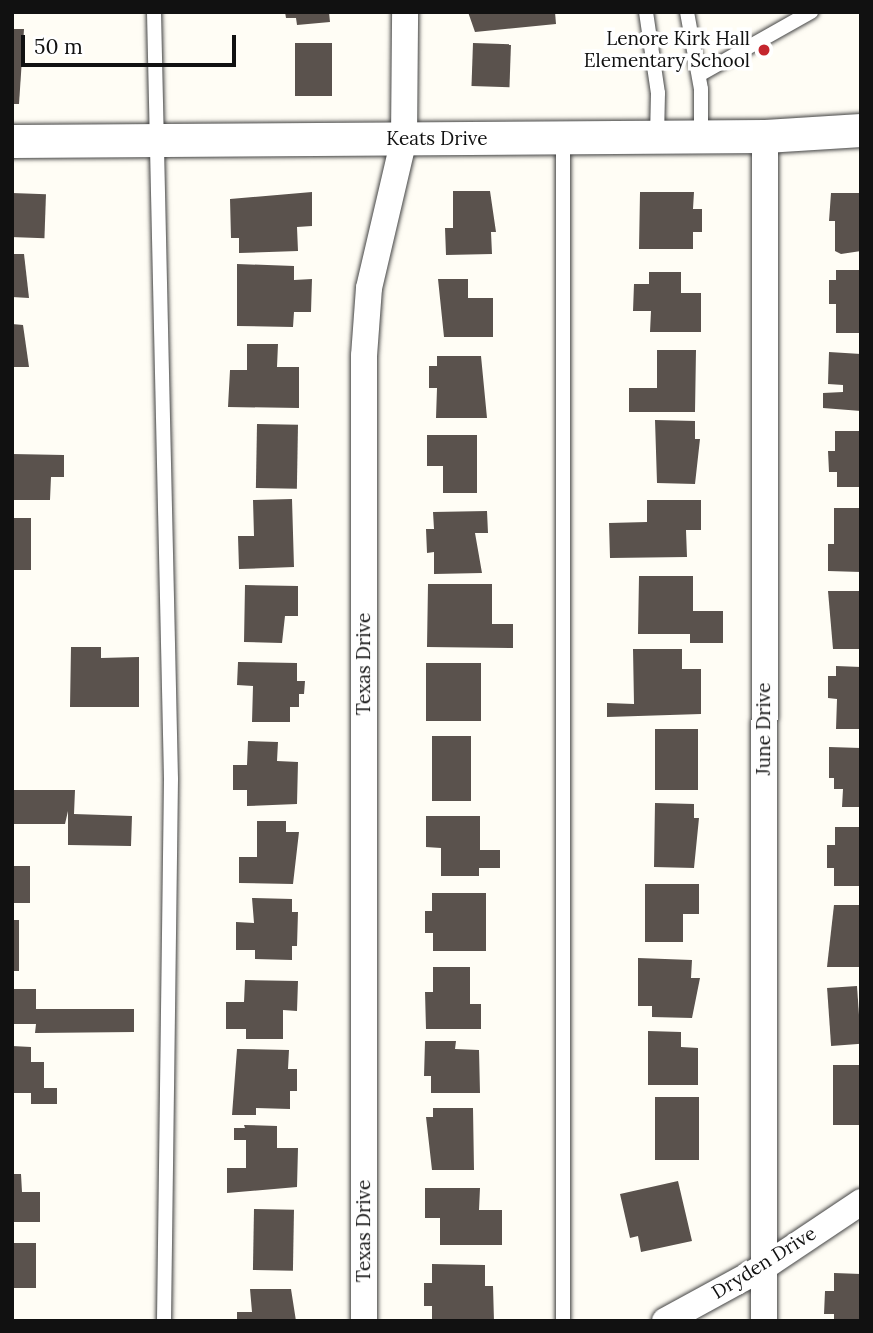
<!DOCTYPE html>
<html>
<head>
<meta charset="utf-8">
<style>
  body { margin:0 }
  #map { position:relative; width:873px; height:1333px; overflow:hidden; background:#fffdf5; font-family:Lora,serif }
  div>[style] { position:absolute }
  .building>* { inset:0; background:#5a524d; transform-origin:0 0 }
  .roads { filter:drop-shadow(0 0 2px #444) drop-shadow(0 0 2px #444) }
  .service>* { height:14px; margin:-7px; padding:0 7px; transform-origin:7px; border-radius:7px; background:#fff }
  .minor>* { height:26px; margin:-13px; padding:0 13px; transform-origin:13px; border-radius:13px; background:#fff }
  .tertiary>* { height:33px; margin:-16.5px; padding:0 16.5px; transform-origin:16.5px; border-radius:16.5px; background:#fff }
  .dots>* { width:19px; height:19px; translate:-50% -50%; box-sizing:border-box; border:4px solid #fff; border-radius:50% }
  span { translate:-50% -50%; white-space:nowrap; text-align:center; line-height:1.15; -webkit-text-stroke:7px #fff; paint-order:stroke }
  .poi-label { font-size:19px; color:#111 }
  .right { translate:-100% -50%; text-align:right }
  .street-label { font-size:19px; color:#111 }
  .frame { position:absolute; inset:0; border:14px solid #111; pointer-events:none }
  .scale { position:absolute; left:21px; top:35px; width:215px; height:32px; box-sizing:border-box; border:4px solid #111; border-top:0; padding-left:9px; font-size:21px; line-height:24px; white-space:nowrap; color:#111; -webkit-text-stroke:5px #fff; paint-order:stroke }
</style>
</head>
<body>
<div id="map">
  <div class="building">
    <div style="clip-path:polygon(285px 12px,329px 12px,330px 22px,297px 25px,296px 18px,286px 18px)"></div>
    <div style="clip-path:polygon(468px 12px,555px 12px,556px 24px,475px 32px)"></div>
    <div style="clip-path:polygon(12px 29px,24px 29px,19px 104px,12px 104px)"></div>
    <div style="left:295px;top:43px;width:37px;height:53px"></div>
    <div style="left:473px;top:43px;width:38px;height:43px;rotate:2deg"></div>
    <div style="clip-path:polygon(453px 191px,490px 191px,496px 232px,491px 232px,492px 254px,446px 255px,445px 228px,453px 228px)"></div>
    <div style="clip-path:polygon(312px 192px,312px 226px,297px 227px,298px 251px,239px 253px,239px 238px,231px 238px,230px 199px)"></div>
    <div style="clip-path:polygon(640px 192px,694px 192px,693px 209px,702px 209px,702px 232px,693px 232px,693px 249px,639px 249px)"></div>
    <div style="left:12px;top:193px;width:34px;height:44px;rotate:2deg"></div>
    <div style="clip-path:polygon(831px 193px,860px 193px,861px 251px,841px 254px,835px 251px,835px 221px,829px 221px)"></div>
    <div style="clip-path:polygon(12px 254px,24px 254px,29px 298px,12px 297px)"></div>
    <div style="clip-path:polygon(237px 264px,294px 266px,294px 280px,312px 279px,311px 312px,294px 312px,293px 327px,237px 326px)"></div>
    <div style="clip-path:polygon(836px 270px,861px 270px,861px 333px,836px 333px,836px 304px,829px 304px,829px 280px,836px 280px)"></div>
    <div style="clip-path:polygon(649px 272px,681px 272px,681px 293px,701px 293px,701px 332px,650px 332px,651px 311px,633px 311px,634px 284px,649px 284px)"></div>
    <div style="clip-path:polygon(438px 279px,468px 279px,468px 298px,493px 298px,493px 337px,444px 337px)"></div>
    <div style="clip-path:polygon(12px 324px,23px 325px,29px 367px,12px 367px)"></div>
    <div style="clip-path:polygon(247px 344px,278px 344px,277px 367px,299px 367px,299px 408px,228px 407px,230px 370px,247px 370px)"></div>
    <div style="clip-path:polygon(657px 350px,696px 350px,695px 412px,629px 412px,629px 388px,657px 388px)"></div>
    <div style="clip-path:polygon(829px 352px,861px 354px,861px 411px,823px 408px,823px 393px,843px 392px,843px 385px,828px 384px)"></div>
    <div style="clip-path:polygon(437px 356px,481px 356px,487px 418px,436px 418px,437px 388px,429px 388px,429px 366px,437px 366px)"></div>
    <div style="clip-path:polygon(655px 420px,695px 421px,695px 439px,700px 439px,695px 484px,657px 483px)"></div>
    <div style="left:257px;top:424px;width:41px;height:64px;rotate:1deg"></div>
    <div style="clip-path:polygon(835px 431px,861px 431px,861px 487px,837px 487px,837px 472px,829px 472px,828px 451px,835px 451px)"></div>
    <div style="clip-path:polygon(427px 435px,477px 435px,477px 493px,443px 493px,443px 466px,427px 466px)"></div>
    <div style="clip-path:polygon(12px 454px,64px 455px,64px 477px,51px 477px,50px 500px,12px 500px)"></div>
    <div style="clip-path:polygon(292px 499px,294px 567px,239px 569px,238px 536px,254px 536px,253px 500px)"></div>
    <div style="clip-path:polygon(647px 500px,701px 500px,701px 530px,686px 530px,687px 557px,610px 558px,609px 523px,647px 522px)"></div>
    <div style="clip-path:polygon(834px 508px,861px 508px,861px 572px,828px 571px,828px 544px,834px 544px)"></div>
    <div style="clip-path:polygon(487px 511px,488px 533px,475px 533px,482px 573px,434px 574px,434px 552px,427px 553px,426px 529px,434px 529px,433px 512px)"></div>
    <div style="left:12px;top:518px;width:19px;height:52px"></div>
    <div style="clip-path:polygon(639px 576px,693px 576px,693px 611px,723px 611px,723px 643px,690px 643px,690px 634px,638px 634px)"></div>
    <div style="clip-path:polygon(428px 584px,492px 584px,492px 624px,513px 624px,513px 648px,427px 647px)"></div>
    <div style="clip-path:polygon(245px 585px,298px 586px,298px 616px,285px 616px,282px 643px,244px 642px)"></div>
    <div style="clip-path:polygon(828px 591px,861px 591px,861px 649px,833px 649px)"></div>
    <div style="clip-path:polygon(71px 647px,101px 647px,101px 658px,139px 657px,139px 707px,70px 707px)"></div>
    <div style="clip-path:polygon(633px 649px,682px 649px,682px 669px,701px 669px,701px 714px,607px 717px,607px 703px,634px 704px)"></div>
    <div style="clip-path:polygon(238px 662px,297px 663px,297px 681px,305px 681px,304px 694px,299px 694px,299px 707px,290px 707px,290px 722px,252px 722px,253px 686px,237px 685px)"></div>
    <div style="left:481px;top:663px;width:58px;height:55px;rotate:90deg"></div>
    <div style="clip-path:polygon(836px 666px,861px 667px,861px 729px,836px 729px,837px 699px,828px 698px,828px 676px,836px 676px)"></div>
    <div style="left:655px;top:729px;width:43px;height:61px"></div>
    <div style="left:432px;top:736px;width:39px;height:65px"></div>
    <div style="clip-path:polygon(248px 741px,278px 742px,277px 761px,298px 762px,297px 804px,247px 806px,247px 790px,233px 790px,233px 765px,247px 765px)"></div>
    <div style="clip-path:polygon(829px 747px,861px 748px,861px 807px,842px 807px,843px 789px,834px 789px,834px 778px,829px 778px)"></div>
    <div style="clip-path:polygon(12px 790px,75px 790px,74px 814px,132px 816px,131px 846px,68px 845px,68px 811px,65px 824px,12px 824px)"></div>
    <div style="clip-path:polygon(655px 803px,694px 804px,694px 818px,699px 818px,694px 868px,654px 867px)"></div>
    <div style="clip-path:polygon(426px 816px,480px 816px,480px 850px,500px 850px,500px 868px,479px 868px,479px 876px,441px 876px,441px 848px,426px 847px)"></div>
    <div style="clip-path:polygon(257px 821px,286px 821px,286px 832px,299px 832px,293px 884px,239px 883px,239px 857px,257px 857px)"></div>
    <div style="clip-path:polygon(835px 827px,861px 827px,861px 886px,834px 886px,834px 868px,827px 868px,827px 845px,835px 845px)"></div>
    <div style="left:12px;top:866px;width:18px;height:37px"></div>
    <div style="clip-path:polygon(645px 884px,699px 884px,699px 914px,683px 914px,683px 942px,645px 942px)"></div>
    <div style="clip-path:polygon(432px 893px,486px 893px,486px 951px,433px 951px,433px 933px,425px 933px,425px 911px,432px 911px)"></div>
    <div style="clip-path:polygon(252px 898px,292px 899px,292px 912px,298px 912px,297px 946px,292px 946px,292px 960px,255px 959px,255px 950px,236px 950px,236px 922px,254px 923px)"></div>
    <div style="clip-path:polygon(834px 905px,861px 905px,861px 967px,827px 967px)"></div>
    <div style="left:12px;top:920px;width:7px;height:51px"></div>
    <div style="clip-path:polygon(638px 958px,692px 960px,691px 978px,700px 978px,692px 1018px,652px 1017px,652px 1006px,638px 1006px)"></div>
    <div style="clip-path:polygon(433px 967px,470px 967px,470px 1004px,481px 1004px,481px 1029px,426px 1029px,425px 992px,433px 992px)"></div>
    <div style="clip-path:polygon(245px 980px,298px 981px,297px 1011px,283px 1010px,283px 1039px,246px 1039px,246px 1029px,226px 1029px,226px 1002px,244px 1002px)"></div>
    <div style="left:857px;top:986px;width:58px;height:30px;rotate:86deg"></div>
    <div style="clip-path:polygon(12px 989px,36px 989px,36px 1009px,134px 1009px,134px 1032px,35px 1033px,36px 1024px,12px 1024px)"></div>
    <div style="clip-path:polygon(648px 1031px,681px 1032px,681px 1047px,698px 1048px,698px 1085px,648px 1085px)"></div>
    <div style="clip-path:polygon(425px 1041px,456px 1041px,455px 1049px,479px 1050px,480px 1093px,431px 1093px,431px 1076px,424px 1076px)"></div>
    <div style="clip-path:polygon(12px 1046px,31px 1047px,31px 1062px,44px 1062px,44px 1088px,57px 1088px,57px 1104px,31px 1104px,31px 1093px,12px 1093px)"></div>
    <div style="clip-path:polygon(237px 1049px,289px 1050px,288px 1069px,297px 1069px,297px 1091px,290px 1091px,290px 1109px,256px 1108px,256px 1115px,232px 1115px)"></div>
    <div style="left:833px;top:1065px;width:28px;height:60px"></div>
    <div style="left:655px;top:1097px;width:44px;height:63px"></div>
    <div style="clip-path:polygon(433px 1108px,473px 1108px,474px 1170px,432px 1170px,426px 1117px,433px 1117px)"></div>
    <div style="clip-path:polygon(244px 1125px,277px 1126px,277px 1148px,298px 1148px,297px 1187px,227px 1193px,227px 1168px,246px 1168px,246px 1140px,234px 1140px,234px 1128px,245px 1128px)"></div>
    <div style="clip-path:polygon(12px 1174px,21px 1174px,22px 1192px,40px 1192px,40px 1222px,12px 1222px)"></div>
    <div style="clip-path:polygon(678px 1181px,692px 1241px,641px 1252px,638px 1236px,630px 1238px,620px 1194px)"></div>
    <div style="clip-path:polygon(425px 1188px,480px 1188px,479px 1210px,502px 1210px,502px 1245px,440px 1245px,440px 1218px,425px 1218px)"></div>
    <div style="left:254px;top:1209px;width:40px;height:61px;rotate:1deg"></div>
    <div style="left:12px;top:1243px;width:24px;height:45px"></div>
    <div style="clip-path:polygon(432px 1264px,485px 1265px,485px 1286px,493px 1286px,494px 1321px,432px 1321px,432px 1306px,424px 1306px,424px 1283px,432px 1283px)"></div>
    <div style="clip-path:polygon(834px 1273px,861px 1274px,861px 1321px,834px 1321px,834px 1314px,824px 1314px,825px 1291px,834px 1291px)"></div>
    <div style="clip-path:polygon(250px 1289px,291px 1289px,296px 1321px,237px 1321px,237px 1312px,252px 1312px)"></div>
  </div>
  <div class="roads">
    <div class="service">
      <div style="left:154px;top:12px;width:767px;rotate:88.73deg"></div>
      <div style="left:171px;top:779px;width:542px;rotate:90.74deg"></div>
      <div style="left:646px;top:12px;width:82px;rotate:81.6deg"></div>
      <div style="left:658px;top:93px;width:44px;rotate:91.3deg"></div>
      <div style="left:687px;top:12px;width:78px;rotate:79.7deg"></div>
      <div style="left:701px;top:89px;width:48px;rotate:90deg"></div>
      <div style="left:699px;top:75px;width:129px;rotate:-29.4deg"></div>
      <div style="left:563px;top:138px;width:1183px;rotate:90deg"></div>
    </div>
    <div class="minor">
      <div style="left:364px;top:1321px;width:965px;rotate:-90deg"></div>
      <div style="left:364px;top:356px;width:68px;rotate:-85.8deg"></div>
      <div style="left:369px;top:288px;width:153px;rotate:-76.8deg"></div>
      <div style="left:404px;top:139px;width:127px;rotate:-89.5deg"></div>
      <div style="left:665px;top:1321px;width:113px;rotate:-28.6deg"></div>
      <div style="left:764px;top:1267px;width:117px;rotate:-33.8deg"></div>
      <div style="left:764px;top:1321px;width:1185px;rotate:-89.95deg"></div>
    </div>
    <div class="tertiary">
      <div style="left:12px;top:141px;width:753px;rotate:-0.38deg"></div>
      <div style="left:765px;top:136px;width:96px;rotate:-3.6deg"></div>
    </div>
  </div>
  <div class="dots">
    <div style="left:764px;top:50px;background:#c4262e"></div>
  </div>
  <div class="poi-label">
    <span class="right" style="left:750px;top:50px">Lenore Kirk Hall<br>Elementary School</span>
  </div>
  <div class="street-label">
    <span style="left:437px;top:139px">Keats Drive</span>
    <span style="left:364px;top:664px;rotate:-90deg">Texas Drive</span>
    <span style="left:764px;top:729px;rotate:-90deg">June Drive</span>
    <span style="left:364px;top:1231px;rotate:-90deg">Texas Drive</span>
    <span style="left:764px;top:1263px;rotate:-32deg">Dryden Drive</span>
  </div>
  <div class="frame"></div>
  <div class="scale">50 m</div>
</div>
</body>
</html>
